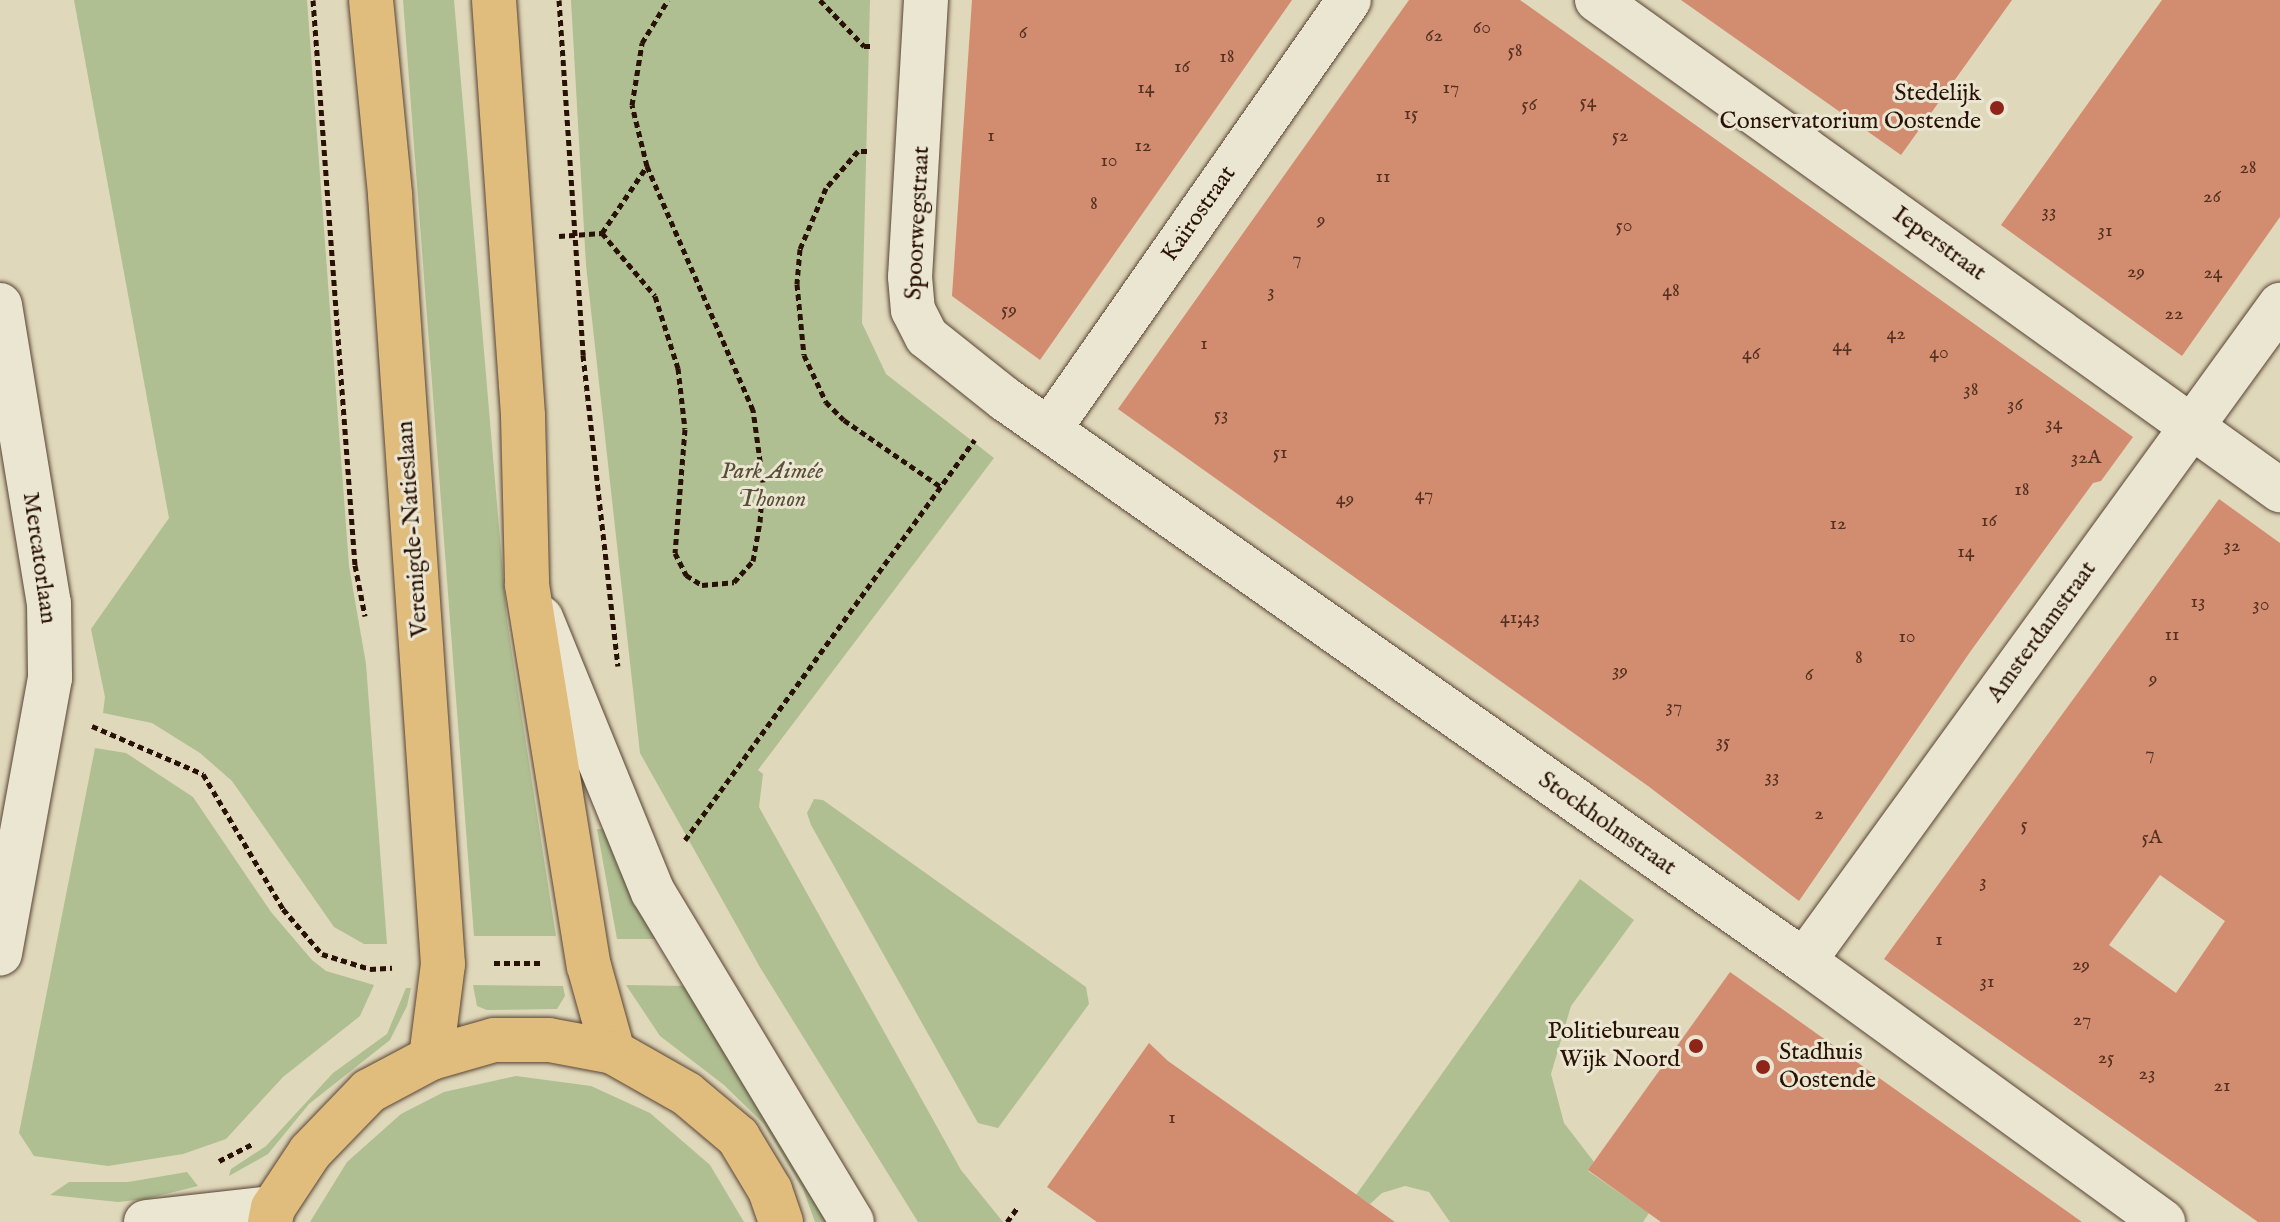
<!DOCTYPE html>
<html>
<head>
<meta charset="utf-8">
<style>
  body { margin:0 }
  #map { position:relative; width:2280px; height:1222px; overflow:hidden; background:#e0d8ba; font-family:"IM FELL English",serif }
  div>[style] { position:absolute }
  .green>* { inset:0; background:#afbf92 }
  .building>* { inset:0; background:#d28c70 }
  .path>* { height:5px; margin-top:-2.5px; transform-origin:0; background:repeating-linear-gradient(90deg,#2a1106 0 6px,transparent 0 10px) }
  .roads { filter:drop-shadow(0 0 2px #584333) drop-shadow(0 0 2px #584333) }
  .minor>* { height:44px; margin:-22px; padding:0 22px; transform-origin:22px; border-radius:22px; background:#ebe6d2 }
  .major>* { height:44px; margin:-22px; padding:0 22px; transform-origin:22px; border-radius:22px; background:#e0bc7d }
  .dots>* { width:22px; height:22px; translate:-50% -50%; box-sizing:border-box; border:4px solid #ebe6d2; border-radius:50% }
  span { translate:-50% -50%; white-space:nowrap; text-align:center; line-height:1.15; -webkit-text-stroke:6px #ebe6d2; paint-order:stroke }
  .number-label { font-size:20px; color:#543020 }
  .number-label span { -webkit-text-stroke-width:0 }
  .poi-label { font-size:24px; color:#2a1106 }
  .right { translate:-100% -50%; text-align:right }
  .left { translate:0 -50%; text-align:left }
  .street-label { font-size:24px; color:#2a1106 }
  .park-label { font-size:24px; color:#594e37; font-style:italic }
</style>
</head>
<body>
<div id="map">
  <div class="green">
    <div style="clip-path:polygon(74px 0,307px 0,349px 566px,366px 664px,387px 944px,364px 944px,334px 927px,232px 781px,200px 753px,152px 723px,103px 713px,105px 697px,91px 629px,169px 518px)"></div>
    <div style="clip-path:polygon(403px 0,454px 0,507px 621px,556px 936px,474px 936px)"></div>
    <div style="clip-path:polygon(571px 0,870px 0,862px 323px,886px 374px,994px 458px,758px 770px,763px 774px,759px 807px,961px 1170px,1003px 1222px,918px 1222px,761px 969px,640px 753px,586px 265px)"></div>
    <div style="clip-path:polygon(95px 748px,126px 753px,193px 797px,271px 912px,312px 960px,326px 971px,374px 985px,360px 1016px,283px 1077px,226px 1139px,183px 1154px,108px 1166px,34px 1156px,19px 1133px)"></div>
    <div style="clip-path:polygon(814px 799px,823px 800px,1086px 987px,1089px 1004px,998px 1128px,978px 1123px,811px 825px,807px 813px)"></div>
    <div style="clip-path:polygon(597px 829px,604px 829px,618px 868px,657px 939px,617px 939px)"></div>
    <div style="clip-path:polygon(1580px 879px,1634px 920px,1571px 1006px,1551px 1074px,1564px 1123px,1594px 1162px,1588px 1171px,1649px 1213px,1643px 1222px,1450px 1222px,1429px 1192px,1405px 1186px,1382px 1193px,1370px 1204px,1356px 1195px)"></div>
    <div style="clip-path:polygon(473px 985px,563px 986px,565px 996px,557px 1009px,487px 1010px,477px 1006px)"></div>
    <div style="clip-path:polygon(626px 985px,687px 986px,834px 1222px,815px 1222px,803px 1189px,764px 1124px,724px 1085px,660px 1036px)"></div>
    <div style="clip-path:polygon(406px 988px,411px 988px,407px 1006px,390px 1040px,309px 1104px,268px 1154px,229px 1176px,231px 1169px,266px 1146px,333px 1073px,387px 1034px)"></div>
    <div style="clip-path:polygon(516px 1076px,591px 1086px,650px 1113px,710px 1165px,744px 1222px,310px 1222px,347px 1162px,401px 1114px,444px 1092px)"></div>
    <div style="clip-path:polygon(187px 1172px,198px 1186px,146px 1199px,118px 1202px,50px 1195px,69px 1182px,128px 1182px)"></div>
  </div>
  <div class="building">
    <div style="clip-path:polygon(972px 0,1292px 0,1040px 360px,952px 296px)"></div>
    <div style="clip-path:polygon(1409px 0,1520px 0,2133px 437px,2101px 481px,2093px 483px,1970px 652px,1799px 901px,1648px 786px,1118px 409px)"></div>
    <div style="clip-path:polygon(1681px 0,2012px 0,1901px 155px)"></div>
    <div style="clip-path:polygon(2162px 0,2280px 0,2280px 217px,2182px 356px,2001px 225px)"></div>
    <div style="clip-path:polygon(evenodd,2219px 499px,2280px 543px,2280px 1222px,2258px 1222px,1884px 959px,2219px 499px,2160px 875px,2225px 921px,2176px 993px,2109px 945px,2160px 875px)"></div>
    <div style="clip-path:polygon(1730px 972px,2082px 1222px,1661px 1222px,1588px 1170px)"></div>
    <div style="clip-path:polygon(1149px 1043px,1168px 1061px,1395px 1222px,1097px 1222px,1047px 1187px)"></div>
  </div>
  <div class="path">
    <div style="left:313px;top:0;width:567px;rotate:85.75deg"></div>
    <div style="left:355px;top:565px;width:52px;rotate:78.9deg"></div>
    <div style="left:559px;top:0;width:356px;rotate:86.1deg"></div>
    <div style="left:583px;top:355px;width:313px;rotate:83.6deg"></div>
    <div style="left:820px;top:0;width:64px;rotate:46.3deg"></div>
    <div style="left:864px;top:46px;width:8px"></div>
    <div style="left:867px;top:151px;width:9px;rotate:180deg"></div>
    <div style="left:858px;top:151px;width:49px;rotate:130.9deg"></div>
    <div style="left:826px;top:188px;width:66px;rotate:113.1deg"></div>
    <div style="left:800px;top:249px;width:35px;rotate:95deg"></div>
    <div style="left:797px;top:284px;width:71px;rotate:84.4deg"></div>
    <div style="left:804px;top:355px;width:52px;rotate:64.9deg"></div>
    <div style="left:826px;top:402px;width:25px;rotate:45deg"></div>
    <div style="left:844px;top:420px;width:118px;rotate:34.6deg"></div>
    <div style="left:602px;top:233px;width:81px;rotate:-56.1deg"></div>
    <div style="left:559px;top:236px;width:43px;rotate:-4deg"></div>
    <div style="left:602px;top:233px;width:82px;rotate:49.9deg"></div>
    <div style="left:655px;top:296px;width:76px;rotate:72.3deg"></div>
    <div style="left:678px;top:368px;width:61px;rotate:83.5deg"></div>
    <div style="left:685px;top:429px;width:124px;rotate:94.6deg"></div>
    <div style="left:675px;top:553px;width:25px;rotate:63deg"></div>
    <div style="left:686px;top:575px;width:19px;rotate:32deg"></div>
    <div style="left:702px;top:585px;width:32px;rotate:-5deg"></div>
    <div style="left:734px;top:582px;width:28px;rotate:-48deg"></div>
    <div style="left:753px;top:561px;width:40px;rotate:-80deg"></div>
    <div style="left:760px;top:522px;width:40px;rotate:-85.7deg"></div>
    <div style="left:763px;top:482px;width:73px;rotate:-97.9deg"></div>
    <div style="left:753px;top:410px;width:266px;rotate:-113.5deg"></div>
    <div style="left:647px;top:166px;width:63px;rotate:-103.8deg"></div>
    <div style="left:632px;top:105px;width:63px;rotate:-80.8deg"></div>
    <div style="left:642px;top:43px;width:50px;rotate:-58.8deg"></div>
    <div style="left:92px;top:726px;width:121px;rotate:23.4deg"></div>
    <div style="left:203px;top:774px;width:157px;rotate:59.3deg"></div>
    <div style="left:283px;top:909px;width:60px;rotate:49.1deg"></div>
    <div style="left:322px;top:954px;width:50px;rotate:17.4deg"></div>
    <div style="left:370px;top:969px;width:22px;rotate:-3deg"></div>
    <div style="left:685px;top:840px;width:494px;rotate:-54.1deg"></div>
    <div style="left:494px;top:963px;width:46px"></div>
    <div style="left:219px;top:1161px;width:38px;rotate:-27deg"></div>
    <div style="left:1007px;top:1222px;width:17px;rotate:-54deg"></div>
  </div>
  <div class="roads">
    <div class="minor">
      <div style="left:926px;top:0;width:277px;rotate:93.3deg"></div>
      <div style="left:910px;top:277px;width:33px;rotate:85deg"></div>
      <div style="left:913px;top:310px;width:30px;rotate:63deg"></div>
      <div style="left:927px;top:337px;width:100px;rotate:38.5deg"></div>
      <div style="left:1005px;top:399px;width:977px;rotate:35.12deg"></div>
      <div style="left:1804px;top:961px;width:444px;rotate:36deg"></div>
      <div style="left:1597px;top:0;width:841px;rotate:35.66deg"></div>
      <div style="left:0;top:305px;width:302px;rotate:80.7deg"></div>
      <div style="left:49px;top:603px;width:75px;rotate:89.2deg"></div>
      <div style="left:50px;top:678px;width:280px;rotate:100.3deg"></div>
      <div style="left:1050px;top:428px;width:522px;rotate:-55.06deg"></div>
      <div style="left:541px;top:618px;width:296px;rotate:67.8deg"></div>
      <div style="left:653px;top:892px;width:385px;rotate:58.9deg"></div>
      <div style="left:1804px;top:961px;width:811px;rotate:-54.03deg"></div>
      <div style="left:146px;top:1222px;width:128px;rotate:-6.3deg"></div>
    </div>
    <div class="major">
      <div style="left:371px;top:0;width:196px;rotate:84.4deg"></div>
      <div style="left:390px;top:195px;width:771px;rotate:86.06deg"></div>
      <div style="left:443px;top:964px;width:95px;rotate:97.3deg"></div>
      <div style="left:494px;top:0;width:417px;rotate:86deg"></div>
      <div style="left:523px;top:416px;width:169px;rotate:88.6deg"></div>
      <div style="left:527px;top:585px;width:386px;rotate:80.8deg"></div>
      <div style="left:589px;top:966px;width:89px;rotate:74.4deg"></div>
      <div style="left:270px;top:1222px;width:14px;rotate:-78deg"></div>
      <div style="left:273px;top:1208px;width:67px;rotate:-56.5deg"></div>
      <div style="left:310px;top:1152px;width:85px;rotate:-46deg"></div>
      <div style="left:369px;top:1091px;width:70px;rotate:-28deg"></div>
      <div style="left:431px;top:1058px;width:66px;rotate:-15.9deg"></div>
      <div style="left:494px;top:1040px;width:55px"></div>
      <div style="left:549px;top:1040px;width:65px;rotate:10.6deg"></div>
      <div style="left:613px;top:1052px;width:85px;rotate:29.6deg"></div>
      <div style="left:687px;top:1094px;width:67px;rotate:40.1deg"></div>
      <div style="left:738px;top:1137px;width:62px;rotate:58.9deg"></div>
      <div style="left:770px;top:1190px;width:34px;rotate:71deg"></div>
    </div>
  </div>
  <div class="dots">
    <div style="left:1997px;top:108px;background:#8f2418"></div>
    <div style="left:1696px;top:1046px;background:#8f2418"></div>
    <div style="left:1763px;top:1067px;background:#8f2418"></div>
  </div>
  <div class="number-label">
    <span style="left:1482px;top:27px">60</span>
    <span style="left:1023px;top:32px">6</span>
    <span style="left:1434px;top:35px">62</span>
    <span style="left:1515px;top:50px">58</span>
    <span style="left:1227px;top:56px">18</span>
    <span style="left:1182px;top:66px">16</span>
    <span style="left:1146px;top:87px">14</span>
    <span style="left:1451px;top:87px">17</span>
    <span style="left:1588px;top:101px">54</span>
    <span style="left:1529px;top:104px">56</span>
    <span style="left:1411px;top:113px">15</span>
    <span style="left:991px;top:135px">1</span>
    <span style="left:1620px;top:135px">52</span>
    <span style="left:1143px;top:145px">12</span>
    <span style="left:1109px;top:160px">10</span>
    <span style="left:2248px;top:167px">28</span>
    <span style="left:1383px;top:176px">11</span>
    <span style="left:2212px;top:196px">26</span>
    <span style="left:1094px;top:203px">8</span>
    <span style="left:2049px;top:211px">33</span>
    <span style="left:1321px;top:219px">9</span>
    <span style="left:1624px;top:225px">50</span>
    <span style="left:2105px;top:230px">31</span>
    <span style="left:1297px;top:258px">7</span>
    <span style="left:2136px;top:271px">29</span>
    <span style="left:2213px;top:272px">24</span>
    <span style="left:1671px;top:290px">48</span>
    <span style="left:1271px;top:291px">3</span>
    <span style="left:1009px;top:309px">59</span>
    <span style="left:2174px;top:313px">22</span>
    <span style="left:1896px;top:333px">42</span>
    <span style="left:1204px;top:343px">1</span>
    <span style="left:1842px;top:345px">44</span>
    <span style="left:1939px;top:352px">40</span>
    <span style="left:1751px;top:353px">46</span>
    <span style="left:1971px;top:389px">38</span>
    <span style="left:2015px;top:404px">36</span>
    <span style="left:1221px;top:414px">53</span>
    <span style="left:2054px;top:423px">34</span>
    <span style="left:1280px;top:452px">51</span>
    <span style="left:2086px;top:457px">32A</span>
    <span style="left:2022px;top:489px">18</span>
    <span style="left:1424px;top:494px">47</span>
    <span style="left:1345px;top:498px">49</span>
    <span style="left:1989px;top:520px">16</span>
    <span style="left:1838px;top:523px">12</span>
    <span style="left:2232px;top:545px">32</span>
    <span style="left:1966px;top:551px">14</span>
    <span style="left:2198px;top:601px">13</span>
    <span style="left:2261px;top:604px">30</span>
    <span style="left:1520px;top:617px">41;43</span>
    <span style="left:2172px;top:634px">11</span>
    <span style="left:1907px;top:636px">10</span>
    <span style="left:1859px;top:657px">8</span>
    <span style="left:1620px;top:670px">39</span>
    <span style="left:1809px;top:674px">6</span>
    <span style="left:2153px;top:678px">9</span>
    <span style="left:1674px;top:706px">37</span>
    <span style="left:1723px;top:741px">35</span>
    <span style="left:2150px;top:753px">7</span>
    <span style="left:1772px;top:776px">33</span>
    <span style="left:1819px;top:813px">2</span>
    <span style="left:2024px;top:824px">5</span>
    <span style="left:2152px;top:837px">5A</span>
    <span style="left:1983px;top:881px">3</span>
    <span style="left:1939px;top:939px">1</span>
    <span style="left:2081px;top:964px">29</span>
    <span style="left:1987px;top:981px">31</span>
    <span style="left:2082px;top:1019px">27</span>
    <span style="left:2106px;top:1057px">25</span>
    <span style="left:2147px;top:1073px">23</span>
    <span style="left:2222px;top:1085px">21</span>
    <span style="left:1172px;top:1117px">1</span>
  </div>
  <div class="poi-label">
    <span class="right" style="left:1981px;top:108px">Stedelijk<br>Conservatorium Oostende</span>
    <span class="right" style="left:1680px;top:1046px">Politiebureau<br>Wijk Noord</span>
    <span class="left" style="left:1779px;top:1067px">Stadhuis<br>Oostende</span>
  </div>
  <div class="street-label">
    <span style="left:1199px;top:214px;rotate:-55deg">Kaïrostraat</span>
    <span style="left:918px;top:223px;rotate:-87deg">Spoorwegstraat</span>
    <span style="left:1939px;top:244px;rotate:36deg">Ieperstraat</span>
    <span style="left:413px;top:529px;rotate:-94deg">Verenigde-Natieslaan</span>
    <span style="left:39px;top:558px;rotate:82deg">Mercatorlaan</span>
    <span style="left:2042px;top:632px;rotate:-54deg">Amsterdamstraat</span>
    <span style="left:1607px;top:824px;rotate:35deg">Stockholmstraat</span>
  </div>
  <div class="park-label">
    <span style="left:772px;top:486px">Park Aimée<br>Thonon</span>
  </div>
</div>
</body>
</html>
